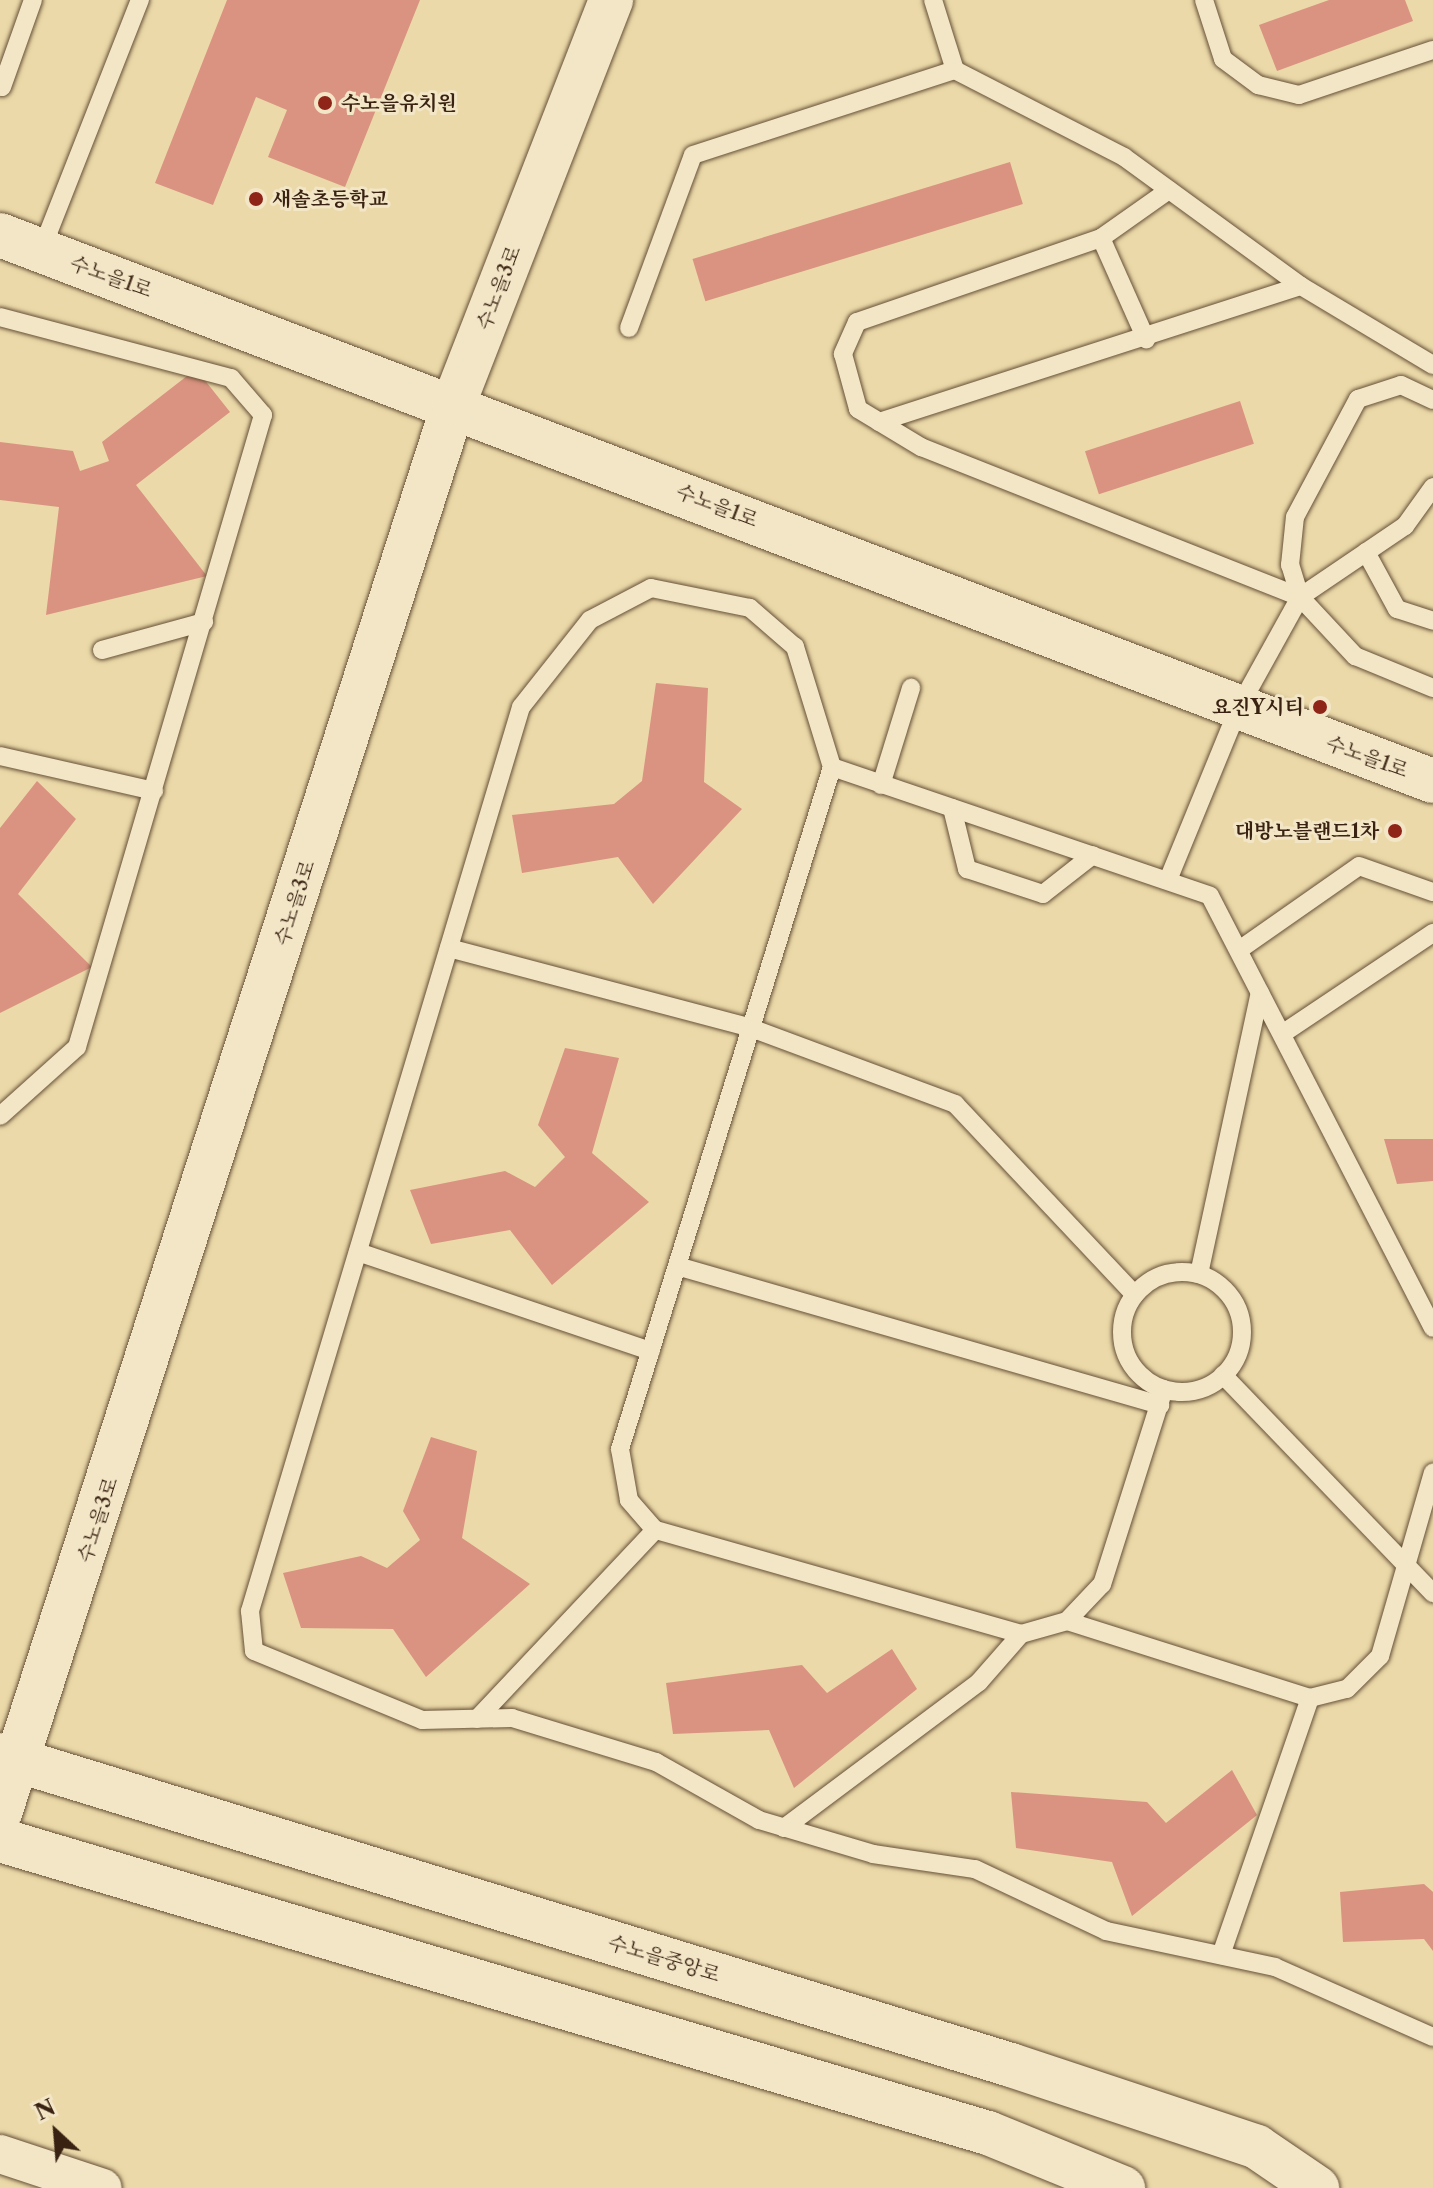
<!DOCTYPE html>
<html>
<head>
<meta charset="utf-8">
<style>
  body { margin:0 }
  #map { position:relative; width:1433px; height:2188px; overflow:hidden; background:#ebd9a9; font-family:"Libre Caslon Text","Noto Serif KR",serif }
  div>[style] { position:absolute }
  .building>* { inset:0; background:#da9380; transform-origin:0 0 }
  .roads { filter:drop-shadow(0 0 2px #665037) drop-shadow(0 0 2px #665037) }
  .service>* { height:18px; margin:-9px; padding:0 9px; transform-origin:9px; border-radius:9px; background:#f2e6c7 }
  .service>.ring { margin:-9px; padding:0; box-sizing:content-box; background:none; border:18px solid #f2e6c7; border-radius:50% }
  .minor>* { height:38px; margin:-19px; padding:0 19px; transform-origin:19px; border-radius:19px; background:#f2e6c7 }
  .tertiary>* { height:44px; margin:-22px; padding:0 22px; transform-origin:22px; border-radius:22px; background:#f2e6c7 }
  .secondary>* { height:44px; margin:-22px; padding:0 22px; transform-origin:22px; border-radius:22px; background:#f2e6c7 }
  .dots>* { width:22px; height:22px; translate:-50% -50%; box-sizing:border-box; border:4px solid #f2e6c7; border-radius:50% }
  span { translate:-50% -50%; white-space:nowrap; text-align:center; line-height:1.15; -webkit-text-stroke:6px #f2e6c7; paint-order:stroke }
  .poi-label { font-size:20px; color:#392211; font-weight:700 }
  .left { translate:0 -50%; text-align:left }
  .right { translate:-100% -50%; text-align:right }
  .street-label { font-size:20px; color:#392211 }
  .north { position:absolute; left:16px; top:2092px; width:80px; height:80px; -webkit-text-stroke:6px #f2e6c7; paint-order:stroke; rotate:334deg; font-size:22px; font-weight:700; line-height:32px; text-align:center; color:#392211 }
  .north::after { content:''; display:block; margin:auto; width:28px; height:36px; background:#392211; clip-path:polygon(50% 0,100% 100%,50% 72%,0 100%) }
</style>
</head>
<body>
<div id="map">
  <div class="building">
    <div style="clip-path:polygon(227px 0,420px 0,345px 187px,268px 157px,287px 110px,256px 97px,213px 205px,155px 183px)"></div>
    <div style="clip-path:polygon(1329px 0,1405px 0,1413px 21px,1277px 71px,1259px 25px)"></div>
    <div style="left:1010px;top:162px;width:44px;height:332px;rotate:73deg"></div>
    <div style="clip-path:polygon(196px 369px,230px 412px,136px 485px,207px 576px,46px 615px,59px 507px,0 500px,0 442px,73px 451px,80px 471px,109px 461px,102px 442px)"></div>
    <div style="left:1240px;top:401px;width:45px;height:163px;rotate:72deg"></div>
    <div style="clip-path:polygon(656px 683px,708px 688px,704px 782px,742px 809px,653px 904px,618px 857px,522px 873px,512px 815px,614px 804px,642px 781px)"></div>
    <div style="clip-path:polygon(37px 781px,76px 819px,18px 894px,92px 967px,0 1013px,0 828px)"></div>
    <div style="clip-path:polygon(565px 1048px,619px 1058px,592px 1153px,649px 1202px,552px 1285px,510px 1230px,431px 1244px,410px 1190px,505px 1171px,535px 1187px,565px 1157px,538px 1125px)"></div>
    <div style="clip-path:polygon(1384px 1139px,1433px 1139px,1433px 1181px,1397px 1184px)"></div>
    <div style="clip-path:polygon(431px 1437px,477px 1451px,462px 1538px,530px 1584px,426px 1677px,393px 1629px,301px 1628px,283px 1573px,361px 1556px,387px 1568px,420px 1540px,403px 1511px)"></div>
    <div style="clip-path:polygon(892px 1649px,917px 1689px,794px 1788px,769px 1730px,673px 1734px,666px 1683px,802px 1665px,827px 1693px)"></div>
    <div style="clip-path:polygon(1232px 1770px,1257px 1815px,1132px 1916px,1112px 1862px,1016px 1848px,1011px 1792px,1147px 1802px,1166px 1823px)"></div>
    <div style="clip-path:polygon(1424px 1884px,1433px 1892px,1433px 1951px,1424px 1939px,1343px 1942px,1340px 1892px)"></div>
  </div>
  <div class="roads">
    <div class="service">
      <div style="left:933px;top:0;width:73px;rotate:72.6deg"></div>
      <div style="left:955px;top:70px;width:190px;rotate:27.2deg"></div>
      <div style="left:1124px;top:157px;width:219px;rotate:36.1deg"></div>
      <div style="left:1301px;top:286px;width:154px;rotate:30.9deg"></div>
      <div style="left:1204px;top:0;width:62px;rotate:72.1deg"></div>
      <div style="left:1223px;top:59px;width:44px;rotate:36.6deg"></div>
      <div style="left:1258px;top:85px;width:42px;rotate:13.7deg"></div>
      <div style="left:1299px;top:95px;width:141px;rotate:-18.6deg"></div>
      <div style="left:2px;top:87px;width:92px;rotate:-70.4deg"></div>
      <div style="left:1169px;top:190px;width:83px;rotate:144.8deg"></div>
      <div style="left:1101px;top:238px;width:258px;rotate:161deg"></div>
      <div style="left:857px;top:322px;width:35px;rotate:114deg"></div>
      <div style="left:843px;top:354px;width:57px;rotate:74.7deg"></div>
      <div style="left:858px;top:409px;width:74px;rotate:31.1deg"></div>
      <div style="left:921px;top:447px;width:408px;rotate:21.6deg"></div>
      <div style="left:1300px;top:597px;width:81px;rotate:47deg"></div>
      <div style="left:1355px;top:656px;width:84px;rotate:22.3deg"></div>
      <div style="left:1101px;top:238px;width:111px;rotate:66deg"></div>
      <div style="left:41px;top:251px;width:270px;rotate:-68.5deg"></div>
      <div style="left:0;top:317px;width:239px;rotate:14.8deg"></div>
      <div style="left:231px;top:378px;width:49px;rotate:49.1deg"></div>
      <div style="left:263px;top:415px;width:659px;rotate:106.4deg"></div>
      <div style="left:77px;top:1047px;width:103px;rotate:138.1deg"></div>
      <div style="left:629px;top:328px;width:184px;rotate:-69.7deg"></div>
      <div style="left:693px;top:155px;width:275px;rotate:-18deg"></div>
      <div style="left:879px;top:422px;width:443px;rotate:-17.9deg"></div>
      <div style="left:1366px;top:552px;width:65px;rotate:61.5deg"></div>
      <div style="left:1397px;top:609px;width:38px;rotate:18deg"></div>
      <div style="left:1300px;top:597px;width:34px;rotate:-107deg"></div>
      <div style="left:1290px;top:565px;width:48px;rotate:-84.1deg"></div>
      <div style="left:1295px;top:517px;width:134px;rotate:-61.9deg"></div>
      <div style="left:1358px;top:399px;width:45px;rotate:-18deg"></div>
      <div style="left:1401px;top:385px;width:35px;rotate:25deg"></div>
      <div style="left:102px;top:650px;width:106px;rotate:-15.4deg"></div>
      <div style="left:0;top:756px;width:158px;rotate:12.8deg"></div>
      <div style="left:832px;top:767px;width:399px;rotate:18.8deg"></div>
      <div style="left:1210px;top:896px;width:486px;rotate:62.7deg"></div>
      <div style="left:881px;top:785px;width:102px;rotate:-72.8deg"></div>
      <div style="left:952px;top:808px;width:63px;rotate:76.2deg"></div>
      <div style="left:967px;top:869px;width:80px;rotate:18.2deg"></div>
      <div style="left:1043px;top:894px;width:63px;rotate:-38deg"></div>
      <div style="left:1168px;top:880px;width:185px;rotate:-67.7deg"></div>
      <div style="left:1238px;top:709px;width:128px;rotate:-61deg"></div>
      <div style="left:1300px;top:597px;width:127px;rotate:-34.1deg"></div>
      <div style="left:1405px;top:526px;width:48px;rotate:-54.3deg"></div>
      <div style="left:449px;top:948px;width:312px;rotate:14.8deg"></div>
      <div style="left:751px;top:1028px;width:218px;rotate:20.4deg"></div>
      <div style="left:955px;top:1104px;width:262px;rotate:46.7deg"></div>
      <div style="left:1239px;top:950px;width:146px;rotate:-35deg"></div>
      <div style="left:1359px;top:866px;width:78px;rotate:19.4deg"></div>
      <div style="left:1282px;top:1034px;width:182px;rotate:-33.8deg"></div>
      <div style="left:358px;top:1252px;width:309px;rotate:18.7deg"></div>
      <div style="left:677px;top:1266px;width:503px;rotate:16.06deg"></div>
      <div class="ring" style="left:1122px;top:1272px;width:102px;height:102px"></div>
      <div style="left:1199px;top:1274px;width:288px;rotate:-77.8deg"></div>
      <div style="left:1223px;top:1375px;width:303px;rotate:46.1deg"></div>
      <div style="left:1164px;top:1389px;width:205px;rotate:107.6deg"></div>
      <div style="left:1102px;top:1584px;width:51px;rotate:133.4deg"></div>
      <div style="left:1067px;top:1621px;width:48px;rotate:164.2deg"></div>
      <div style="left:1021px;top:1634px;width:380px;rotate:-164.1deg"></div>
      <div style="left:655px;top:1530px;width:40px;rotate:-131deg"></div>
      <div style="left:629px;top:1500px;width:52px;rotate:-100deg"></div>
      <div style="left:620px;top:1449px;width:714px;rotate:-72.73deg"></div>
      <div style="left:832px;top:767px;width:126px;rotate:-107.1deg"></div>
      <div style="left:795px;top:647px;width:60px;rotate:-139.1deg"></div>
      <div style="left:750px;top:608px;width:101px;rotate:-168.6deg"></div>
      <div style="left:651px;top:588px;width:69px;rotate:152.3deg"></div>
      <div style="left:590px;top:620px;width:111px;rotate:128.4deg"></div>
      <div style="left:521px;top:707px;width:944px;rotate:106.69deg"></div>
      <div style="left:250px;top:1611px;width:40px;rotate:84.3deg"></div>
      <div style="left:254px;top:1651px;width:182px;rotate:22.3deg"></div>
      <div style="left:422px;top:1720px;width:90px;rotate:-1.3deg"></div>
      <div style="left:512px;top:1718px;width:151px;rotate:17deg"></div>
      <div style="left:656px;top:1762px;width:118px;rotate:29.4deg"></div>
      <div style="left:759px;top:1820px;width:119px;rotate:16.6deg"></div>
      <div style="left:873px;top:1854px;width:103px;rotate:8.4deg"></div>
      <div style="left:975px;top:1869px;width:145px;rotate:25.3deg"></div>
      <div style="left:1106px;top:1931px;width:173px;rotate:12deg"></div>
      <div style="left:1275px;top:1967px;width:173px;rotate:23.9deg"></div>
      <div style="left:1067px;top:1621px;width:255px;rotate:17.6deg"></div>
      <div style="left:1310px;top:1698px;width:38px;rotate:-14deg"></div>
      <div style="left:1347px;top:1689px;width:47px;rotate:-45deg"></div>
      <div style="left:1380px;top:1656px;width:191px;rotate:-73.9deg"></div>
      <div style="left:477px;top:1719px;width:260px;rotate:-46.7deg"></div>
      <div style="left:784px;top:1828px;width:244px;rotate:-36.8deg"></div>
      <div style="left:979px;top:1682px;width:64px;rotate:-48.8deg"></div>
      <div style="left:1221px;top:1955px;width:272px;rotate:-70.9deg"></div>
    </div>
    <div class="minor">
      <div style="left:0;top:2154px;width:108px;rotate:18.3deg"></div>
    </div>
    <div class="tertiary">
      <div style="left:0;top:235px;width:1533px;rotate:20.86deg"></div>
      <div style="left:0;top:1813px;width:1481px;rotate:-72.15deg"></div>
      <div style="left:454px;top:403px;width:433px;rotate:-68.7deg"></div>
    </div>
    <div class="secondary">
      <div style="left:0;top:1755px;width:1057px;rotate:17.05deg"></div>
      <div style="left:1011px;top:2065px;width:259px;rotate:18.4deg"></div>
      <div style="left:1257px;top:2147px;width:73px;rotate:34.3deg"></div>
      <div style="left:0;top:1840px;width:1031px;rotate:16.52deg"></div>
      <div style="left:988px;top:2133px;width:146px;rotate:22.2deg"></div>
    </div>
  </div>
  <div class="dots">
    <div style="left:325px;top:103px;background:#8f2418"></div>
    <div style="left:256px;top:199px;background:#8f2418"></div>
    <div style="left:1320px;top:707px;background:#8f2418"></div>
    <div style="left:1395px;top:831px;background:#8f2418"></div>
  </div>
  <div class="poi-label">
    <span class="left" style="left:341px;top:103px">수노을유치원</span>
    <span class="left" style="left:272px;top:199px">새솔초등학교</span>
    <span class="right" style="left:1304px;top:707px">요진Y시티</span>
    <span class="right" style="left:1379px;top:831px">대방노블랜드1차</span>
  </div>
  <div class="street-label">
    <span style="left:111px;top:277px;rotate:20deg">수노을1로</span>
    <span style="left:499px;top:288px;rotate:-69deg">수노을3로</span>
    <span style="left:717px;top:506px;rotate:21deg">수노을1로</span>
    <span style="left:1367px;top:757px;rotate:20deg">수노을1로</span>
    <span style="left:295px;top:903px;rotate:-72deg">수노을3로</span>
    <span style="left:98px;top:1520px;rotate:-72deg">수노을3로</span>
    <span style="left:664px;top:1959px;rotate:17deg">수노을중앙로</span>
  </div>
  <div class="north">N</div>
</div>
</body>
</html>
